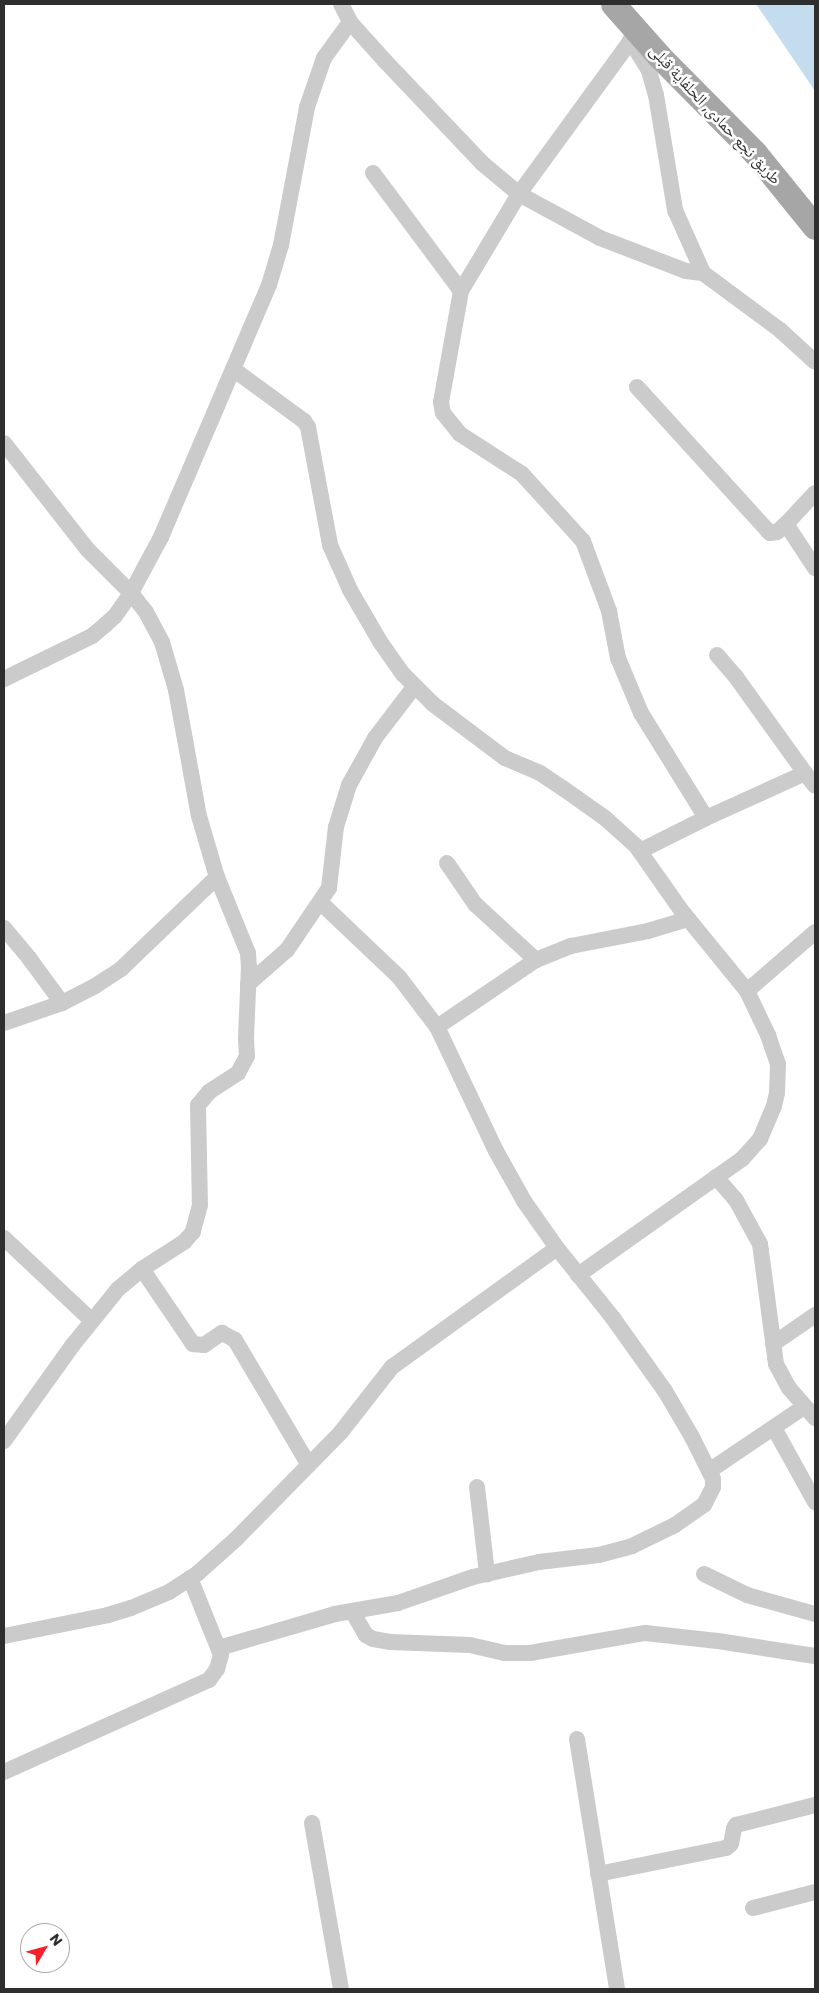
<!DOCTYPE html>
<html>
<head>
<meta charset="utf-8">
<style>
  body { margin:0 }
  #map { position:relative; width:819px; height:1993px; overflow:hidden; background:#fff; font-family:Poppins,"Noto Naskh Arabic",sans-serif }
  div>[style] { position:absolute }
  .water>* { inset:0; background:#c4ddee }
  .street>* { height:16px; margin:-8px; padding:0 8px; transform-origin:8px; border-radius:8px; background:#cbcbcb }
  .primary>* { height:25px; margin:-12.5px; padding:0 12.5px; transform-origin:12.5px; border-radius:12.5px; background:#a6a6a6 }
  span { translate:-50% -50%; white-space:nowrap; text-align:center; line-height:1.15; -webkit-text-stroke:5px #fff; paint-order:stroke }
  .street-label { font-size:16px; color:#2e2e2e }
  .frame { position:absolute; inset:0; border:5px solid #2e2e2e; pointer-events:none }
  .north { position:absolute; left:20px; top:1923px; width:50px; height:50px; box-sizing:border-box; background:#fff; border:1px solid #ababab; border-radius:50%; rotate:53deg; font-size:14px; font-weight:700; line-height:20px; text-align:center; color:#2e2e2e }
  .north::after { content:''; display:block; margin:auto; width:18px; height:22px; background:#f5202a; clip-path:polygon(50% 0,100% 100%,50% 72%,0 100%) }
</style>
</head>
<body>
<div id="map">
  <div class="water">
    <div style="clip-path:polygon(756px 4px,815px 4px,815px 91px)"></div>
  </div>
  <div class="street">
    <div style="left:341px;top:4px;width:20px;rotate:63deg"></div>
    <div style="left:350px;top:22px;width:52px;rotate:48.1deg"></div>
    <div style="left:385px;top:61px;width:141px;rotate:46.4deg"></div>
    <div style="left:482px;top:163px;width:48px;rotate:40deg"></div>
    <div style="left:519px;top:194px;width:92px;rotate:28.5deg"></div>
    <div style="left:600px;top:238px;width:92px;rotate:21deg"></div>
    <div style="left:686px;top:271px;width:17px;rotate:7deg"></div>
    <div style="left:637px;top:32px;width:200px;rotate:126.1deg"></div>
    <div style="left:519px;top:194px;width:113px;rotate:120.9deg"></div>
    <div style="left:461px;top:291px;width:113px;rotate:100.2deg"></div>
    <div style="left:441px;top:402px;width:11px;rotate:80deg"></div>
    <div style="left:443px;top:413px;width:27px;rotate:51deg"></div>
    <div style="left:460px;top:434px;width:74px;rotate:32.8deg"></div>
    <div style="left:522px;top:474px;width:91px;rotate:47.7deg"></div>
    <div style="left:583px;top:541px;width:75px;rotate:69.6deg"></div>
    <div style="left:609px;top:611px;width:48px;rotate:79.2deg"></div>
    <div style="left:618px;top:658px;width:60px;rotate:67.3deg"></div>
    <div style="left:641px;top:713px;width:123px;rotate:58.2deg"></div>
    <div style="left:706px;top:818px;width:74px;rotate:153.4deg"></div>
    <div style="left:630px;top:40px;width:36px;rotate:58deg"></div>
    <div style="left:649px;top:71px;width:25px;rotate:74deg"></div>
    <div style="left:656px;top:95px;width:117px;rotate:80.6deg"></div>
    <div style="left:675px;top:210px;width:69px;rotate:66deg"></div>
    <div style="left:703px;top:273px;width:96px;rotate:36.5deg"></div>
    <div style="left:780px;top:330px;width:47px;rotate:42.4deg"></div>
    <div style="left:373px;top:173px;width:147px;rotate:53.3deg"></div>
    <div style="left:233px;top:369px;width:88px;rotate:36.2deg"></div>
    <div style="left:304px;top:421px;width:7px;rotate:56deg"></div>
    <div style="left:308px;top:427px;width:120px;rotate:79.4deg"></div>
    <div style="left:330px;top:545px;width:49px;rotate:66deg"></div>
    <div style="left:350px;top:590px;width:61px;rotate:59.7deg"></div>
    <div style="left:381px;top:643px;width:38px;rotate:55deg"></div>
    <div style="left:403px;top:674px;width:42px;rotate:45deg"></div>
    <div style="left:433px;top:704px;width:90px;rotate:36.9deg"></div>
    <div style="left:505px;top:758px;width:38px;rotate:23deg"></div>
    <div style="left:540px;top:773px;width:29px;rotate:34deg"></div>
    <div style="left:564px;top:789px;width:50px;rotate:35.3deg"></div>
    <div style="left:605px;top:818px;width:42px;rotate:42.1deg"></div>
    <div style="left:636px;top:846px;width:78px;rotate:54.9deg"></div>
    <div style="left:681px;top:910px;width:104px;rotate:50.8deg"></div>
    <div style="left:747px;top:991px;width:49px;rotate:64.5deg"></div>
    <div style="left:768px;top:1035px;width:31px;rotate:71deg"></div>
    <div style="left:778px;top:1064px;width:29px;rotate:92deg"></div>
    <div style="left:777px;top:1093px;width:13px;rotate:103deg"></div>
    <div style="left:774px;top:1106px;width:36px;rotate:113deg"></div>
    <div style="left:760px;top:1139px;width:27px;rotate:132deg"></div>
    <div style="left:742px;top:1159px;width:201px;rotate:144.7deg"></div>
    <div style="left:637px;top:387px;width:195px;rotate:47.7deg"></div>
    <div style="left:768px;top:531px;width:3px;rotate:45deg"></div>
    <div style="left:770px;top:533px;width:7px;rotate:-8deg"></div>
    <div style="left:777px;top:532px;width:12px;rotate:-42deg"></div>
    <div style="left:4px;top:443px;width:136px;rotate:51.9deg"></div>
    <div style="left:88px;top:550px;width:61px;rotate:45deg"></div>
    <div style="left:131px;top:593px;width:24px;rotate:52deg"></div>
    <div style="left:146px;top:612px;width:34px;rotate:62deg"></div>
    <div style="left:162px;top:642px;width:50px;rotate:73.7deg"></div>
    <div style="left:176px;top:690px;width:128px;rotate:79.7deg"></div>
    <div style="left:199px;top:816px;width:64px;rotate:73.6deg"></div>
    <div style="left:217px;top:877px;width:82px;rotate:67.8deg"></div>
    <div style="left:248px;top:953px;width:13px;rotate:86deg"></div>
    <div style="left:249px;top:966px;width:72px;rotate:92.4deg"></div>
    <div style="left:246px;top:1038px;width:18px;rotate:87deg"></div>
    <div style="left:247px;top:1056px;width:19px;rotate:118deg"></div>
    <div style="left:238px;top:1073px;width:35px;rotate:147deg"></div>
    <div style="left:209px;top:1092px;width:17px;rotate:130deg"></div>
    <div style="left:198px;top:1105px;width:100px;rotate:88.9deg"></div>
    <div style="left:200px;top:1205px;width:28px;rotate:105deg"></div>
    <div style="left:193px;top:1232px;width:13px;rotate:132deg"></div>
    <div style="left:184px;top:1242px;width:50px;rotate:147.3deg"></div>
    <div style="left:142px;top:1269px;width:31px;rotate:140deg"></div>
    <div style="left:118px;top:1289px;width:73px;rotate:128.9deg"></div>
    <div style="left:72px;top:1346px;width:117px;rotate:125.6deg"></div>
    <div style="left:815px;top:493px;width:42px;rotate:133.1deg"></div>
    <div style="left:786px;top:524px;width:53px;rotate:56.6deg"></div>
    <div style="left:717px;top:655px;width:29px;rotate:49deg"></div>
    <div style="left:736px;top:677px;width:118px;rotate:54.3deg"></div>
    <div style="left:4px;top:679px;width:98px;rotate:-26deg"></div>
    <div style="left:92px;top:636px;width:17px;rotate:-40deg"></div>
    <div style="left:105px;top:625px;width:13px;rotate:-42deg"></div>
    <div style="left:115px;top:616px;width:28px;rotate:-55deg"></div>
    <div style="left:131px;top:593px;width:64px;rotate:-61.8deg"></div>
    <div style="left:161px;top:537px;width:274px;rotate:-66.8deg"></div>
    <div style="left:269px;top:285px;width:42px;rotate:-73.3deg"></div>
    <div style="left:281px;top:245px;width:140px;rotate:-79.3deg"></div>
    <div style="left:307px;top:107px;width:52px;rotate:-70.9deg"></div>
    <div style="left:324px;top:58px;width:44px;rotate:-54.2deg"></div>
    <div style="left:706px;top:818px;width:109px;rotate:-24.4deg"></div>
    <div style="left:805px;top:773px;width:16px;rotate:52deg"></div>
    <div style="left:447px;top:863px;width:50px;rotate:55.7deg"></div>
    <div style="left:475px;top:904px;width:83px;rotate:42.6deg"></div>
    <div style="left:4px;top:928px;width:39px;rotate:50deg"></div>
    <div style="left:29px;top:958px;width:56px;rotate:53.7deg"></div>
    <div style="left:248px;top:984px;width:52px;rotate:-41.1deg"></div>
    <div style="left:287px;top:950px;width:75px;rotate:-55.9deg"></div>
    <div style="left:329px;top:888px;width:61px;rotate:-83.5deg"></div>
    <div style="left:336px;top:827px;width:44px;rotate:-72.8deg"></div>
    <div style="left:349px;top:785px;width:54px;rotate:-61deg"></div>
    <div style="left:375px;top:738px;width:64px;rotate:-52.6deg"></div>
    <div style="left:747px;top:991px;width:90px;rotate:-40.9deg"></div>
    <div style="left:4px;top:1023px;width:61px;rotate:-19deg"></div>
    <div style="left:62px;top:1003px;width:37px;rotate:-27deg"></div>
    <div style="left:95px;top:986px;width:31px;rotate:-33deg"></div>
    <div style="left:121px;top:969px;width:133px;rotate:-43.8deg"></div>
    <div style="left:437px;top:1027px;width:120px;rotate:-34.1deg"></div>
    <div style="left:536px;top:960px;width:38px;rotate:-22deg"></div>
    <div style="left:571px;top:946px;width:78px;rotate:-11deg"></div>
    <div style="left:648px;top:931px;width:42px;rotate:-16.7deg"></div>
    <div style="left:716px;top:1177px;width:30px;rotate:49deg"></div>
    <div style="left:736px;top:1200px;width:50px;rotate:61.4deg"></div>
    <div style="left:760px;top:1244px;width:121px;rotate:82.4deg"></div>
    <div style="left:776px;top:1364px;width:27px;rotate:62deg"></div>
    <div style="left:789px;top:1388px;width:40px;rotate:49deg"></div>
    <div style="left:4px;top:1238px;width:121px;rotate:43.3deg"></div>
    <div style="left:142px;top:1269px;width:91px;rotate:55.8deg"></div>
    <div style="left:193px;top:1344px;width:11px;rotate:5deg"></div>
    <div style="left:204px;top:1345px;width:22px;rotate:-34deg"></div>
    <div style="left:222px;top:1333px;width:15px;rotate:28deg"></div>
    <div style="left:235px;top:1340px;width:145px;rotate:59.4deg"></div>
    <div style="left:773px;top:1344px;width:51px;rotate:-34.6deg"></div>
    <div style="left:774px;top:1428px;width:85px;rotate:61deg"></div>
    <div style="left:709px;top:1471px;width:115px;rotate:-34deg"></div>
    <div style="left:477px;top:1487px;width:88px;rotate:83.4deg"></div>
    <div style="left:704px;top:1574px;width:48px;rotate:26deg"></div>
    <div style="left:747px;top:1595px;width:71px;rotate:15.6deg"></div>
    <div style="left:352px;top:1611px;width:28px;rotate:60deg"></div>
    <div style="left:366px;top:1635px;width:8px;rotate:30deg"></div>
    <div style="left:373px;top:1639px;width:17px;rotate:10deg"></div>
    <div style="left:390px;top:1642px;width:80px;rotate:2.1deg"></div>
    <div style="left:470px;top:1645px;width:36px;rotate:13deg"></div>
    <div style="left:505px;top:1653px;width:25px"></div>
    <div style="left:530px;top:1653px;width:117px;rotate:-9.9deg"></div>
    <div style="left:645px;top:1633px;width:73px;rotate:6.3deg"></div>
    <div style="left:718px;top:1641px;width:98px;rotate:8.8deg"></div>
    <div style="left:4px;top:1636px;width:106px;rotate:-11.4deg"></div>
    <div style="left:108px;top:1615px;width:24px;rotate:-17deg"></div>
    <div style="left:131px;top:1608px;width:41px;rotate:-22.8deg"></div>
    <div style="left:169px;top:1592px;width:35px;rotate:-33deg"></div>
    <div style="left:198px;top:1573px;width:51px;rotate:-41.8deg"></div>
    <div style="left:236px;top:1539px;width:150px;rotate:-45.5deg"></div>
    <div style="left:341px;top:1432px;width:83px;rotate:-51.9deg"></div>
    <div style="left:392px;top:1367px;width:203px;rotate:-35.8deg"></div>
    <div style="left:219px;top:1648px;width:121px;rotate:-16.3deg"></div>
    <div style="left:335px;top:1614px;width:64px;rotate:-9.9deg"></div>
    <div style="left:398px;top:1603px;width:79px;rotate:-19.1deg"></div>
    <div style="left:473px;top:1577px;width:68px;rotate:-12.8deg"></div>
    <div style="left:539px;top:1562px;width:60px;rotate:-6.7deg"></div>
    <div style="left:599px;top:1555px;width:34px;rotate:-15deg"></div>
    <div style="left:632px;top:1546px;width:48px;rotate:-26deg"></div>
    <div style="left:675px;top:1525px;width:35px;rotate:-35deg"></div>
    <div style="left:704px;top:1505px;width:20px;rotate:-63deg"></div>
    <div style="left:713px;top:1487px;width:8px;rotate:-90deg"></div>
    <div style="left:713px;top:1479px;width:47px;rotate:-116.6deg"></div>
    <div style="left:692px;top:1437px;width:53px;rotate:-120.4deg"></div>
    <div style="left:665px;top:1391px;width:90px;rotate:-125.5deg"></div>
    <div style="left:613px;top:1318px;width:90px;rotate:-128.7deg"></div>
    <div style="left:557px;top:1248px;width:57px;rotate:-125.1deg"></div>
    <div style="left:524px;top:1201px;width:57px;rotate:-119.2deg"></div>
    <div style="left:496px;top:1151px;width:137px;rotate:-115.4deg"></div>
    <div style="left:437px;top:1027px;width:63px;rotate:-127.2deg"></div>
    <div style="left:399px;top:977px;width:108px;rotate:-136.5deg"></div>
    <div style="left:577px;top:1739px;width:253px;rotate:80.9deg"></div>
    <div style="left:4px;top:1772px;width:225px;rotate:-24.2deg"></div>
    <div style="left:209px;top:1680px;width:14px;rotate:-54deg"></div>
    <div style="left:217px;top:1669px;width:15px;rotate:-74deg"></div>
    <div style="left:221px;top:1655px;width:83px;rotate:-111.9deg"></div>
    <div style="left:312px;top:1823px;width:169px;rotate:80.1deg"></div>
    <div style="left:598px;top:1874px;width:131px;rotate:-11.5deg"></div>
    <div style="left:726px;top:1848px;width:6px;rotate:-39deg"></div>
    <div style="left:731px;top:1844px;width:16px;rotate:-79deg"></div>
    <div style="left:734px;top:1828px;width:4px;rotate:-56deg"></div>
    <div style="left:736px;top:1825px;width:81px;rotate:-14.2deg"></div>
    <div style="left:753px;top:1908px;width:64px;rotate:-14.5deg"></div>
  </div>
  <div class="primary">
    <div style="left:613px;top:4px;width:71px;rotate:48.4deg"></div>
    <div style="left:660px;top:57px;width:135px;rotate:45.3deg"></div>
    <div style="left:755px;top:153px;width:95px;rotate:51deg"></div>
  </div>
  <div class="street-label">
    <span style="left:715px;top:115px;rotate:47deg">طريق نجع حمادى, الحلفاية قبلى</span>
  </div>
  <div class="frame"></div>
  <div class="north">N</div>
</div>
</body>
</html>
